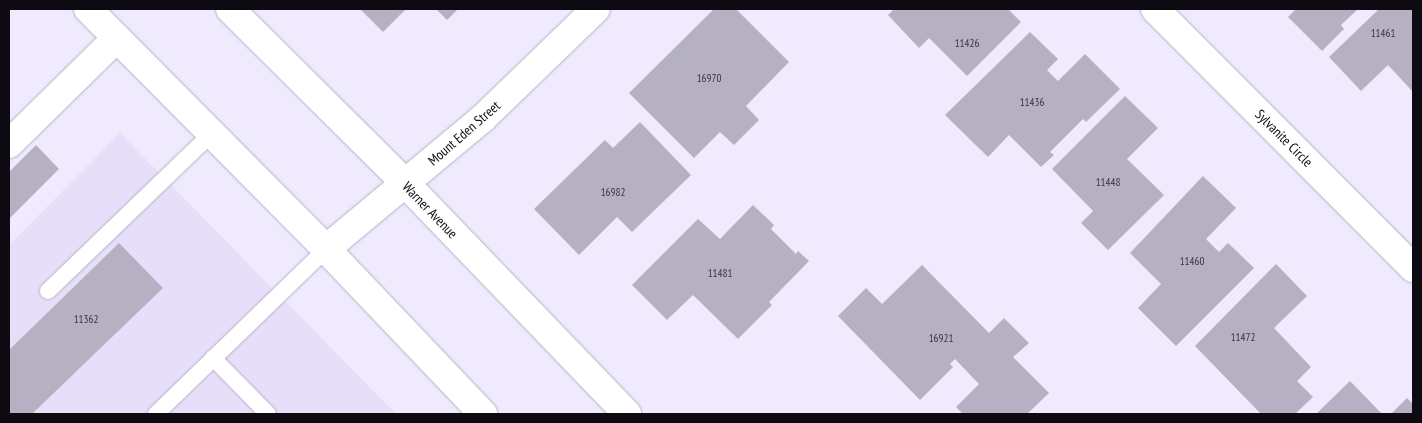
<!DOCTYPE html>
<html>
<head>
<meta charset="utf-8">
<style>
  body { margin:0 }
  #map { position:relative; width:1422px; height:423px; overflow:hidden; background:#efeafd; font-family:"PT Sans Narrow",sans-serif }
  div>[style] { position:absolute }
  .built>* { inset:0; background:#e7dffa }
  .building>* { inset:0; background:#b6b0c3 }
  .roads { filter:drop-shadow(0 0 1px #b8b2c4) drop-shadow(0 0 1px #b8b2c4) }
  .service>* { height:16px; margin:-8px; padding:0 8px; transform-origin:8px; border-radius:8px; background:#fff }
  .minor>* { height:28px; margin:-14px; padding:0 14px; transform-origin:14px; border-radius:14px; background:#fff }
  .primary>* { height:28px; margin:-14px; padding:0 14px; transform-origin:14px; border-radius:14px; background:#fff }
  span { translate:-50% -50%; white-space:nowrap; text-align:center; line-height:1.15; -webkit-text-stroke:5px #fff; paint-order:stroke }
  .number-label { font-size:11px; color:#37343e }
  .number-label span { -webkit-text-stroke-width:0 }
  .street-label { font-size:14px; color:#0d0b11 }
  .frame { position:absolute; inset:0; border:10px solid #0d0b11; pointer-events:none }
</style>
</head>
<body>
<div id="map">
  <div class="built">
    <div style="clip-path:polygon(120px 133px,396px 414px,9px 414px,9px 245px)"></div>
  </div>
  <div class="building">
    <div style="clip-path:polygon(360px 9px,406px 9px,383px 32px)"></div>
    <div style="clip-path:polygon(436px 9px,458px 9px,447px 20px)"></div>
    <div style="clip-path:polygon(714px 9px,736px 9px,789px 62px,746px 106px,759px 120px,734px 145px,720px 132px,694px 158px,629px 93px)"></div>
    <div style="clip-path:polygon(894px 9px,1008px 9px,1021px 22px,967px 76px,929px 38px,919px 48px,888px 15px)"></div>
    <div style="clip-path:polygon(1296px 9px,1358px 9px,1341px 25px,1344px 29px,1322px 51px,1288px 17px)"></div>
    <div style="clip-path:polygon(1379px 9px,1413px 9px,1413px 92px,1388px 65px,1361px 91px,1329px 57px)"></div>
    <div style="clip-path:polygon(1030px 32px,1058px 59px,1047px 70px,1058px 81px,1085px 54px,1120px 89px,1086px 122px,1083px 119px,1050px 152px,1054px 155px,1041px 167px,1009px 135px,988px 157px,945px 115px)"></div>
    <div style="clip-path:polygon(1125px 96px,1158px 128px,1127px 159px,1164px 195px,1108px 250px,1081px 223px,1093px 211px,1052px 169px)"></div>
    <div style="clip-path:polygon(640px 122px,691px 175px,632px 232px,617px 217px,579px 255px,534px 209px,605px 140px,613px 148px)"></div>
    <div style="clip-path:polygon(36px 145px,59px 169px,9px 219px,9px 172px)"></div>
    <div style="clip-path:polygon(1203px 176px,1236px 208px,1206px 239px,1219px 252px,1228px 243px,1254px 268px,1176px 346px,1138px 308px,1161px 284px,1130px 253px)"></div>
    <div style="clip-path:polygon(753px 205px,774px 225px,771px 229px,796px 254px,798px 251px,809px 261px,769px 302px,772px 305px,738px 339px,693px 295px,667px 320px,632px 285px,698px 219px,720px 239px)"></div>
    <div style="clip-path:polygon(119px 243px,163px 288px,32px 414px,9px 414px,9px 350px)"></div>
    <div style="clip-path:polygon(1276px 264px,1307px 296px,1274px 328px,1311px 367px,1297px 381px,1313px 397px,1295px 414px,1261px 414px,1195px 346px)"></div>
    <div style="clip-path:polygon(922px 265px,989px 333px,1004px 318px,1029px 343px,1013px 357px,1049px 393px,1027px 414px,963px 414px,956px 407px,979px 384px,955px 359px,950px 364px,953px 367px,920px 400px,838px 316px,866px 288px,882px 304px)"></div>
    <div style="clip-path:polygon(1350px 381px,1382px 414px,1316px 414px)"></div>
    <div style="clip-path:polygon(1407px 398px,1413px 404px,1413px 414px,1391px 414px)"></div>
  </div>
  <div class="roads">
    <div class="service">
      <div style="left:48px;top:291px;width:226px;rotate:-43.9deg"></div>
      <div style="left:213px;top:358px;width:78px;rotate:45.5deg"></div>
      <div style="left:156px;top:414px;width:237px;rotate:-44.1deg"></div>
    </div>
    <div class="minor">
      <div style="left:1155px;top:9px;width:366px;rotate:45.1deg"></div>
      <div style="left:9px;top:144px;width:151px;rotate:-44.5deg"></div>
      <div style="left:326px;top:249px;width:203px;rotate:-39.8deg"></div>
      <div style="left:482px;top:119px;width:158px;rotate:-44deg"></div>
    </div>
    <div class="primary">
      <div style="left:88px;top:9px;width:338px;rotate:45.2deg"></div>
      <div style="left:326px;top:249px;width:228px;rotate:46.4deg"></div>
      <div style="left:230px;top:9px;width:248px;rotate:44.8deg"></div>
      <div style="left:406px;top:184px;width:319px;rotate:46.1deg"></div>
    </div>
  </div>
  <div class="number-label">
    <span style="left:1383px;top:33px">11461</span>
    <span style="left:967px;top:43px">11426</span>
    <span style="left:709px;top:78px">16970</span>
    <span style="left:1032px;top:102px">11436</span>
    <span style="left:1108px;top:182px">11448</span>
    <span style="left:613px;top:192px">16982</span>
    <span style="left:1192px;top:261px">11460</span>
    <span style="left:720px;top:273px">11481</span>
    <span style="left:86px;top:319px">11362</span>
    <span style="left:1243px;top:337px">11472</span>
    <span style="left:941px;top:338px">16921</span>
  </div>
  <div class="street-label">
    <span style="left:464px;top:133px;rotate:-41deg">Mount Eden Street</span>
    <span style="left:1284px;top:138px;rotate:45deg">Sylvanite Circle</span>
    <span style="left:430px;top:210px;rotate:46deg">Warner Avenue</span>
  </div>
  <div class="frame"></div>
</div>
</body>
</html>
